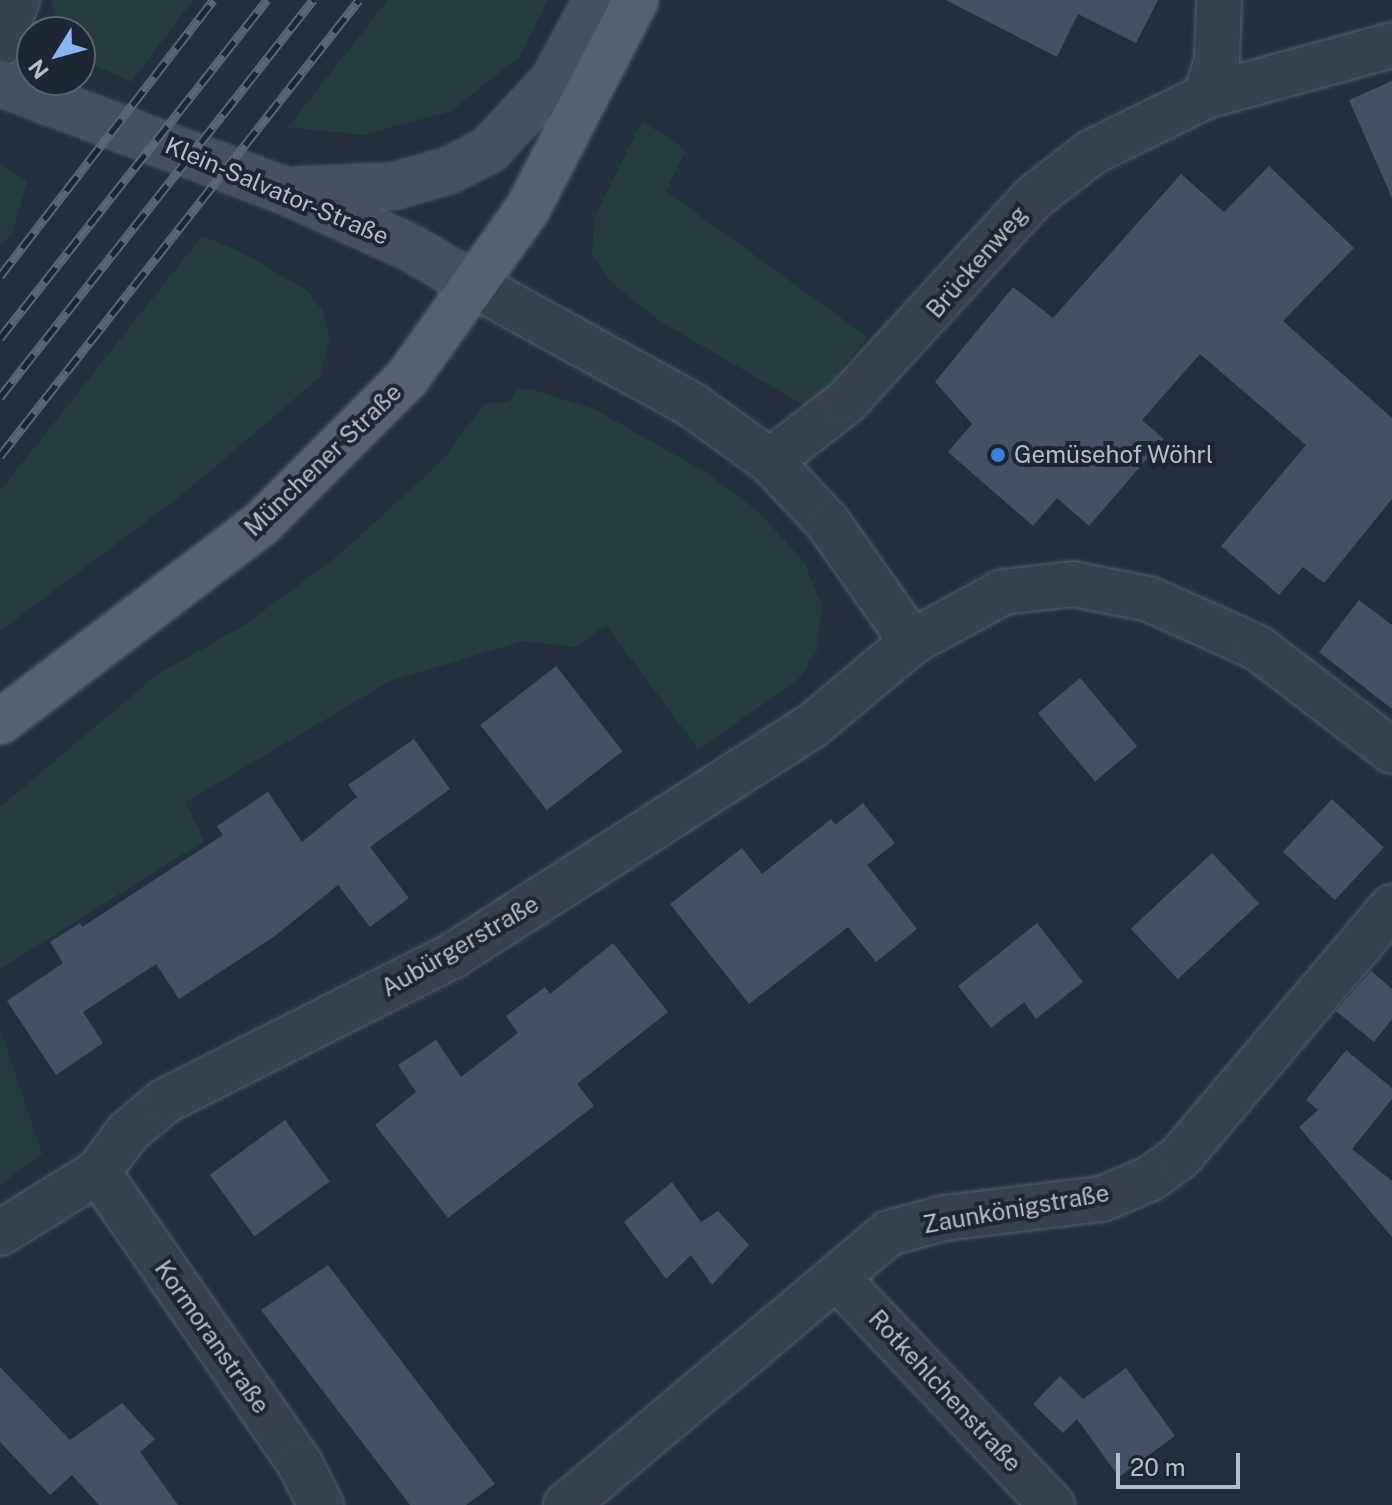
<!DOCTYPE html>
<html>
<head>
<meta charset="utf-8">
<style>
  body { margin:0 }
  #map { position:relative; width:1392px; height:1505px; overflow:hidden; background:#242f3e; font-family:"Public Sans",sans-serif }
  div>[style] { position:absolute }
  .green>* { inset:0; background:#263c3f }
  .building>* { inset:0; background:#455162; transform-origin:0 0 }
  .roads { filter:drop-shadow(0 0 2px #565f6c) drop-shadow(0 0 2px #565f6c) }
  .street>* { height:44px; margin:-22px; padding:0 22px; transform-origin:22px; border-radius:22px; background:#38414e }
  .secondary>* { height:44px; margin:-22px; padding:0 22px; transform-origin:22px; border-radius:22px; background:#465061 }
  .primary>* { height:44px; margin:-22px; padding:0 22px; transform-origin:22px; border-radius:22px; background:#56606e }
  .rail>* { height:9px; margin-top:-4.5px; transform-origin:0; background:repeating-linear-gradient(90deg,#1d2633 0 18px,#5a6575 0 36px); box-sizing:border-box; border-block:2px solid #5a6575 }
  .dots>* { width:22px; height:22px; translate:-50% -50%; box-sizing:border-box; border:4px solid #1d2633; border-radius:50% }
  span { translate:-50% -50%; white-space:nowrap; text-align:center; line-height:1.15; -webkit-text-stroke:8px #1d2633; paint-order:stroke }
  .street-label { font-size:24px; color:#b4bcc9 }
  .poi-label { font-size:24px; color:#b4bcc9 }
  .left { translate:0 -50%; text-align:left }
  .north { position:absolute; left:16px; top:16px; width:80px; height:80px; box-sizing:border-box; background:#1d2633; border:2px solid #59626f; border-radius:50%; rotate:233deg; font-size:22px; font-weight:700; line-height:32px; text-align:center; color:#b4bcc9 }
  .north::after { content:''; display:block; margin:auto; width:28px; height:36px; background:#8ab4f8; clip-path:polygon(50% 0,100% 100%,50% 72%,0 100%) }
  .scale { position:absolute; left:1116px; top:1453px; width:124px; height:36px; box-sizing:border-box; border:4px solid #b4bcc9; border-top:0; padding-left:10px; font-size:24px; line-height:28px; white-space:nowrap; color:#b4bcc9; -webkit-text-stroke:6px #1d2633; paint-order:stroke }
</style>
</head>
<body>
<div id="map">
  <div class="green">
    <div style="clip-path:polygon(52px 0,193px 0,131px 82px,80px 58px,80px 32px,55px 32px)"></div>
    <div style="clip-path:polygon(388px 0,547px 0,519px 57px,451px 111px,363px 135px,288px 127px)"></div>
    <div style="clip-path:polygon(642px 121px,686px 150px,666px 191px,867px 337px,810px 409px,660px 321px,613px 284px,592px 254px,595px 216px)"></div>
    <div style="clip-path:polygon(0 163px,27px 182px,12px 234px,0 246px)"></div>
    <div style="clip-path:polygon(202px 236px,241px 252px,306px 290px,323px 311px,330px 338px,320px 377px,183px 494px,0 631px,0 491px)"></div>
    <div style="clip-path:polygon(530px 389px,594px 409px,707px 473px,758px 511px,804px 562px,822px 606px,817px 651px,797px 681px,698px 749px,606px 625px,576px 647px,523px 641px,390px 681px,186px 802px,204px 841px,0 969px,0 807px,158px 674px,243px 626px,339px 555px,443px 460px,484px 404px,509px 401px,517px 390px)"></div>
    <div style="clip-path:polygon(0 1027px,42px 1154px,0 1185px)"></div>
  </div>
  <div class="building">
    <div style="clip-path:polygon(946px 0,1158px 0,1136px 43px,1078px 14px,1057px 57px)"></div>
    <div style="clip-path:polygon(1392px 81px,1392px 198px,1349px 100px)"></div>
    <div style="clip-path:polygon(1269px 166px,1354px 248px,1283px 321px,1392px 418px,1392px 499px,1324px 583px,1303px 567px,1279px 595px,1221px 546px,1306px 445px,1200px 354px,1142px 420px,1164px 439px,1089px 526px,1057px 498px,1033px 526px,948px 452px,972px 424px,935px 382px,1013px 287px,1053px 318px,1181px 174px,1224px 212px)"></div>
    <div style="clip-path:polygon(1359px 600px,1392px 625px,1392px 709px,1319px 652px)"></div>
    <div style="left:556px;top:666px;width:108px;height:96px;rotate:52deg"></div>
    <div style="left:1080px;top:678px;width:89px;height:55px;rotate:50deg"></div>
    <div style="clip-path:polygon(414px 739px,450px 789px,370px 847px,409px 898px,370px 927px,338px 885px,275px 936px,179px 999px,156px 964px,83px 1012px,103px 1043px,56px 1075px,7px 1001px,63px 963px,50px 942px,80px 923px,82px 927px,223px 835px,217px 826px,268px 792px,302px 842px,357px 797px,348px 785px)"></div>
    <div style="left:1332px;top:799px;width:71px;height:72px;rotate:43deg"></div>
    <div style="clip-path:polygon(863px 803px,895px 843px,867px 865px,917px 929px,876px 962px,848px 927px,749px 1004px,670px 904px,742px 848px,762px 874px,831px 819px,835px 825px)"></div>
    <div style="left:1212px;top:853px;width:69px;height:111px;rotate:47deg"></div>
    <div style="clip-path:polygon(1037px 923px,1083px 982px,1036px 1019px,1024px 1002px,991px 1028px,958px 986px)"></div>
    <div style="clip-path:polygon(613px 943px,668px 1012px,577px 1084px,594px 1106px,448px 1218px,375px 1125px,416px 1092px,398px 1065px,436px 1040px,461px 1077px,518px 1033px,506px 1016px,545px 987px,550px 994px)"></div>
    <div style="clip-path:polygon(1371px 971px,1392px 989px,1392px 1019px,1374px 1042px,1336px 1011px)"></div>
    <div style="clip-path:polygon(1346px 1050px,1392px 1088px,1392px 1099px,1352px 1149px,1392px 1181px,1392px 1237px,1299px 1127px,1318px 1110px,1306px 1100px)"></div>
    <div style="left:285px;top:1120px;width:76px;height:93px;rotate:54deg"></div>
    <div style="clip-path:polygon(672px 1182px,701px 1222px,718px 1211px,749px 1245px,712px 1285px,691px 1255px,666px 1279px,624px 1222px)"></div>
    <div style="clip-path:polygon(328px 1265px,495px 1484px,466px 1505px,410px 1505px,261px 1310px)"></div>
    <div style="clip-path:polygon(0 1367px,70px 1440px,122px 1403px,155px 1439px,140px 1452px,178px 1505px,99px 1505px,72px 1475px,50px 1495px,0 1442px)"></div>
    <div style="clip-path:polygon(1126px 1368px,1175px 1436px,1119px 1477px,1077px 1419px,1063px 1433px,1033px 1404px,1060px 1376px,1083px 1399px)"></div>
  </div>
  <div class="roads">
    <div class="street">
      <div style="left:0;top:44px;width:47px;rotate:-68.9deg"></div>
      <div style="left:1206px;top:96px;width:193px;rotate:-15.3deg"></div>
      <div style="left:474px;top:285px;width:249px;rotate:28.8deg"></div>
      <div style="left:692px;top:405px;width:96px;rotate:35.7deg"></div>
      <div style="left:770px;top:461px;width:85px;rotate:46.9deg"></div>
      <div style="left:828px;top:523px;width:146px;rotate:54.8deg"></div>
      <div style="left:770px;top:461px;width:96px;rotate:-37.8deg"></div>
      <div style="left:846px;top:402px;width:278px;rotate:-47.5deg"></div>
      <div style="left:1034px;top:197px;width:73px;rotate:-37.8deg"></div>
      <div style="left:1092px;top:152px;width:127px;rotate:-26.2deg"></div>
      <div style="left:1206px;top:96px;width:37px;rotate:-73deg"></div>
      <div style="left:1217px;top:61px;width:61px;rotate:-88.1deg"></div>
      <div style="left:98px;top:1172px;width:355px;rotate:55.3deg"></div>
      <div style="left:300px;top:1464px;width:46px;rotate:62.9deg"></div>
      <div style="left:0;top:1233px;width:115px;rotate:-31.9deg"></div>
      <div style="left:98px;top:1172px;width:50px;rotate:-53.1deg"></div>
      <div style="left:128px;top:1132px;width:48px;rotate:-40deg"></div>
      <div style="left:165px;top:1101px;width:322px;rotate:-26.8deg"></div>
      <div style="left:452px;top:956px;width:427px;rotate:-32.6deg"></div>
      <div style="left:812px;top:726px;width:131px;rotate:-40deg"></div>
      <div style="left:912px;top:642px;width:104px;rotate:-28.8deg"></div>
      <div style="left:1003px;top:592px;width:70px;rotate:-6.5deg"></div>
      <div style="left:1073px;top:584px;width:77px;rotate:11.2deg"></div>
      <div style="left:1149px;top:599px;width:120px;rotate:24.2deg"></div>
      <div style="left:1258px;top:648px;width:169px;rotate:37.5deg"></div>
      <div style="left:837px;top:1278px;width:313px;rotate:46.6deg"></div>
      <div style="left:566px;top:1505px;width:422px;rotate:-40.1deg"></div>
      <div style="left:889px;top:1233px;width:57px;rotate:-15.3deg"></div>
      <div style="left:944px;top:1218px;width:159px;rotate:-6.9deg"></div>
      <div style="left:1102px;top:1199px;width:53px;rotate:-23.2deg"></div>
      <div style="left:1151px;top:1178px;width:36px;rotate:-36deg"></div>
      <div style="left:1180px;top:1157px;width:328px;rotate:-49.7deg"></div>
    </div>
    <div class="secondary">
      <div style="left:0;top:83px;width:300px;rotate:20.7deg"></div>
      <div style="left:281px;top:189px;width:141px;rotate:24.4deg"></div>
      <div style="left:409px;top:247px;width:75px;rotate:30.3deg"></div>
      <div style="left:299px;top:190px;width:96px;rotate:-2.4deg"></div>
      <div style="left:395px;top:186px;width:57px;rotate:-16.2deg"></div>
      <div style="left:450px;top:170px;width:44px;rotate:-27.1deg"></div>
      <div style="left:489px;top:150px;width:94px;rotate:-47.2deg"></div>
      <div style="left:553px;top:81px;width:92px;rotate:-61.5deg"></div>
    </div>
    <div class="primary">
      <div style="left:0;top:722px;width:328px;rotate:-37.2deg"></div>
      <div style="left:261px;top:524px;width:206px;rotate:-45deg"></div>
      <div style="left:407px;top:378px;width:206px;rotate:-54.5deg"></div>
      <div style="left:527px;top:210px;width:237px;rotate:-62.6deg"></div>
    </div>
  </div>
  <div class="rail">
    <div style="left:0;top:276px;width:349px;rotate:-52.3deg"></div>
    <div style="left:0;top:338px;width:431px;rotate:-51.7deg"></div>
    <div style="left:0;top:397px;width:506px;rotate:-51.75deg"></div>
    <div style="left:0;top:456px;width:580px;rotate:-51.79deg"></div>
  </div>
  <div class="dots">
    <div style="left:998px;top:455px;background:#3f7fe0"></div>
  </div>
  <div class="street-label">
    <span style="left:277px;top:191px;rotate:23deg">Klein-Salvator-Straße</span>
    <span style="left:977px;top:262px;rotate:-49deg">Brückenweg</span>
    <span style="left:323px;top:460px;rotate:-44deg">Münchener Straße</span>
    <span style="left:460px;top:946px;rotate:-30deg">Aubürgerstraße</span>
    <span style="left:1016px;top:1209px;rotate:-10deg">Zaunkönigstraße</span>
    <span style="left:212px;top:1337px;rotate:55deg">Kormoranstraße</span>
    <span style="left:945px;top:1391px;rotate:47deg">Rotkehlchenstraße</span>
  </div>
  <div class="poi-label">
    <span class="left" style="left:1014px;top:455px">Gemüsehof Wöhrl</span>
  </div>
  <div class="north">N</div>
  <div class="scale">20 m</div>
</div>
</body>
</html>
